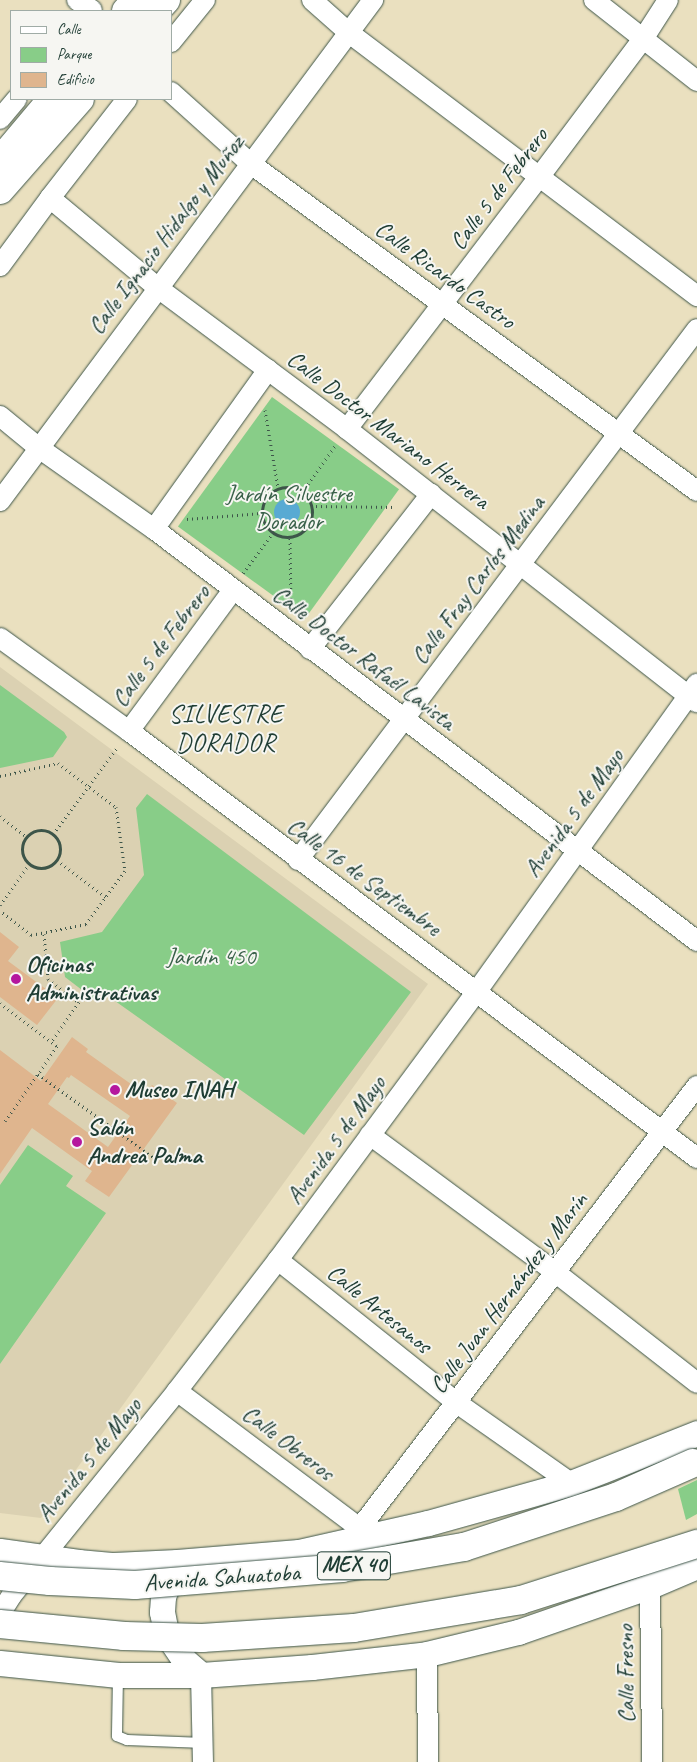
<!DOCTYPE html>
<html>
<head>
<meta charset="utf-8">
<style>
  body { margin:0 }
  #map { position:relative; width:697px; height:1762px; overflow:hidden; background:#eae0bf; font-family:Caveat,sans-serif }
  div>[style] { position:absolute }
  .built>* { inset:0; background:#dbd1b2 }
  .green>* { inset:0; background:#88cd88; transform-origin:0 0 }
  .water>* { inset:0; background:#58aad3 }
  .round { border-radius:50% }
  .building>* { inset:0; background:#dfb58e }
  .path>* { height:3px; margin-top:-1.5px; transform-origin:0; background:repeating-linear-gradient(90deg,#3d5549 0 1px,transparent 0 5px) }
  .path>.ring { margin:-1.5px; padding:0; box-sizing:content-box; background:none; border:3px solid #3d5549; border-radius:50% }
  .roads { filter:drop-shadow(0 0 1px #3d5549) drop-shadow(0 0 1px #3d5549) }
  .service>* { height:10px; margin:-5px; padding:0 5px; transform-origin:5px; border-radius:5px; background:#fff }
  .minor>* { height:20px; margin:-10px; padding:0 10px; transform-origin:10px; border-radius:10px; background:#fff }
  .tertiary>* { height:25px; margin:-12.5px; padding:0 12.5px; transform-origin:12.5px; border-radius:12.5px; background:#fff }
  .primary>* { height:28px; margin:-14px; padding:0 14px; transform-origin:14px; border-radius:14px; background:#fff }
  .bridges { filter:drop-shadow(0 0 1px #3d5549) drop-shadow(0 0 1px #3d5549) }
  .primary-bridge>* { height:28px; margin:-14px; padding:0 14px; transform-origin:14px; border-radius:14px; background:#fff }
  .dots>* { width:14px; height:14px; translate:-50% -50%; box-sizing:border-box; border:2px solid #f6f6f2; border-radius:50% }
  span { translate:-50% -50%; white-space:nowrap; text-align:center; line-height:1.15; -webkit-text-stroke:4px #f6f6f2; paint-order:stroke }
  .shield-label span { padding:1px 4px; background:#f6f6f2; border:1px solid; border-radius:4px; -webkit-text-stroke-width:0 }
  .shield-label { font-size:22px; color:#1f3d34; font-weight:700 }
  .street-label { font-size:24px; color:#1f3d34 }
  .park-label { font-size:24px; color:#396149 }
  .poi-label { font-size:24px; color:#1f3d34; font-weight:700 }
  .left { translate:0 -50%; text-align:left }
  .neighbourhood-label { font-size:25px; color:#1f3d34; letter-spacing:1px }
  .legend { position:absolute; left:10px; top:10px; width:162px; height:90px; box-sizing:border-box; background:#f6f6f2; border:1px solid #a0aca6; margin:0; padding:6px 9px; list-style:none; font-size:15px; color:#1f3d34 }
  .legend li { display:flex; align-items:center; gap:10px; height:25px }
  .legend b { width:25px; border:1px solid #a0aca6 }
</style>
</head>
<body>
<div id="map">
  <div class="built">
    <div style="clip-path:polygon(0 667px,428px 984px,41px 1518px,0 1513px)"></div>
  </div>
  <div class="green">
    <div style="left:272px;top:397px;width:157px;height:160px;rotate:36deg"></div>
    <div style="clip-path:polygon(0 685px,64px 732px,67px 737px,53px 757px,0 768px)"></div>
    <div style="clip-path:polygon(147px 794px,411px 992px,304px 1135px,101px 991px,95px 1000px,65px 977px,60px 942px,102px 932px,144px 875px,136px 808px)"></div>
    <div style="clip-path:polygon(28px 1145px,73px 1176px,66px 1186px,106px 1213px,0 1364px,0 1185px)"></div>
    <div style="clip-path:polygon(697px 1480px,697px 1514px,686px 1520px,678px 1489px)"></div>
  </div>
  <div class="water">
    <div class="round" style="left:274px;top:499px;width:26px;height:26px"></div>
  </div>
  <div class="building">
    <div style="clip-path:polygon(0 932px,19px 947px,8px 961px,58px 998px,37px 1025px,0 997px)"></div>
    <div style="clip-path:polygon(evenodd,72px 1037px,88px 1049px,86px 1052px,145px 1094px,152px 1085px,177px 1103px,109px 1197px,85px 1181px,92px 1171px,32px 1128px,0 1174px,0 1050px,41px 1081px,72px 1037px,71px 1075px,130px 1116px,108px 1147px,48px 1104px,67px 1077px,69px 1078px,71px 1075px)"></div>
  </div>
  <div class="path">
    <div style="left:265px;top:410px;width:79px;rotate:80.5deg"></div>
    <div class="ring" style="left:262px;top:487px;width:47px;height:47px"></div>
    <div style="left:302px;top:492px;width:57px;rotate:-54.3deg"></div>
    <div style="left:311px;top:506px;width:85px;rotate:0.7deg"></div>
    <div style="left:187px;top:519px;width:74px;rotate:-4.6deg"></div>
    <div style="left:290px;top:538px;width:69px;rotate:89.2deg"></div>
    <div style="left:243px;top:573px;width:49px;rotate:-53.4deg"></div>
    <div style="left:0;top:776px;width:59px;rotate:-12.6deg"></div>
    <div style="left:58px;top:763px;width:73px;rotate:37.2deg"></div>
    <div style="left:116px;top:807px;width:65px;rotate:82deg"></div>
    <div style="left:125px;top:871px;width:66px;rotate:126.3deg"></div>
    <div style="left:86px;top:924px;width:56px;rotate:168.7deg"></div>
    <div style="left:31px;top:935px;width:39px;rotate:-142deg"></div>
    <div style="left:0;top:816px;width:34px;rotate:38deg"></div>
    <div class="ring" style="left:22px;top:830px;width:35px;height:35px"></div>
    <div style="left:53px;top:834px;width:109px;rotate:-53.5deg"></div>
    <div style="left:57px;top:860px;width:61px;rotate:37.1deg"></div>
    <div style="left:0;top:905px;width:52px;rotate:-54.5deg"></div>
    <div style="left:44px;top:934px;width:45px;rotate:84.9deg"></div>
    <div style="left:48px;top:979px;width:39px;rotate:37deg"></div>
    <div style="left:79px;top:1002px;width:49px;rotate:125deg"></div>
    <div style="left:0;top:1003px;width:71px;rotate:37deg"></div>
    <div style="left:57px;top:1046px;width:34px;rotate:124deg"></div>
    <div style="left:38px;top:1074px;width:147px;rotate:35.9deg"></div>
    <div style="left:5px;top:1121px;width:57px;rotate:-54.9deg"></div>
  </div>
  <div class="roads">
    <div class="service">
      <div style="left:118px;top:1676px;width:60px;rotate:91deg"></div>
      <div style="left:117px;top:1736px;width:11px;rotate:22deg"></div>
      <div style="left:127px;top:1740px;width:77px;rotate:2.2deg"></div>
    </div>
    <div class="minor">
      <div style="left:77px;top:0;width:18px;rotate:34deg"></div>
      <div style="left:312px;top:0;width:48px;rotate:41.6deg"></div>
      <div style="left:348px;top:32px;width:438px;rotate:37.1deg"></div>
      <div style="left:594px;top:0;width:131px;rotate:38.2deg"></div>
      <div style="left:171px;top:42px;width:54px;rotate:-51deg"></div>
      <div style="left:171px;top:92px;width:108px;rotate:42deg"></div>
      <div style="left:251px;top:164px;width:553px;rotate:36.25deg"></div>
      <div style="left:0;top:119px;width:26px;rotate:-50deg"></div>
      <div style="left:50px;top:198px;width:141px;rotate:39.8deg"></div>
      <div style="left:158px;top:288px;width:236px;rotate:36.7deg"></div>
      <div style="left:347px;top:429px;width:444px;rotate:38deg"></div>
      <div style="left:0;top:266px;width:84px;rotate:-53.7deg"></div>
      <div style="left:50px;top:198px;width:125px;rotate:-52.1deg"></div>
      <div style="left:0;top:416px;width:50px;rotate:39.4deg"></div>
      <div style="left:39px;top:448px;width:141px;rotate:35.2deg"></div>
      <div style="left:154px;top:529px;width:682px;rotate:37.19deg"></div>
      <div style="left:347px;top:429px;width:318px;rotate:-52.7deg"></div>
      <div style="left:540px;top:176px;width:171px;rotate:-53.1deg"></div>
      <div style="left:643px;top:39px;width:46px;rotate:-57.3deg"></div>
      <div style="left:0;top:501px;width:625px;rotate:-53.33deg"></div>
      <div style="left:154px;top:529px;width:196px;rotate:-54.4deg"></div>
      <div style="left:0;top:638px;width:159px;rotate:35.8deg"></div>
      <div style="left:129px;top:731px;width:711px;rotate:36.93deg"></div>
      <div style="left:310px;top:649px;width:197px;rotate:-52deg"></div>
      <div style="left:129px;top:731px;width:175px;rotate:-53.6deg"></div>
      <div style="left:298px;top:860px;width:664px;rotate:-53.08deg"></div>
      <div style="left:370px;top:1135px;width:230px;rotate:36.5deg"></div>
      <div style="left:555px;top:1272px;width:180px;rotate:38deg"></div>
      <div style="left:278px;top:1260px;width:229px;rotate:38.6deg"></div>
      <div style="left:457px;top:1403px;width:139px;rotate:35.1deg"></div>
      <div style="left:177px;top:1391px;width:241px;rotate:36.9deg"></div>
      <div style="left:360px;top:1528px;width:556px;rotate:-52.68deg"></div>
      <div style="left:650px;top:1586px;width:176px;rotate:89.3deg"></div>
      <div style="left:0;top:1614px;width:22px;rotate:-58deg"></div>
      <div style="left:12px;top:1595px;width:262px;rotate:-51deg"></div>
      <div style="left:177px;top:1391px;width:165px;rotate:-52.4deg"></div>
      <div style="left:278px;top:1260px;width:335px;rotate:-53.5deg"></div>
      <div style="left:477px;top:991px;width:378px;rotate:-54.4deg"></div>
      <div style="left:427px;top:1654px;width:108px;rotate:89.5deg"></div>
      <div style="left:201px;top:1675px;width:87px;rotate:88.7deg"></div>
    </div>
    <div class="tertiary">
      <div style="left:0;top:1551px;width:79px;rotate:8deg"></div>
      <div style="left:78px;top:1562px;width:36px;rotate:5deg"></div>
      <div style="left:114px;top:1565px;width:63px;rotate:-2.7deg"></div>
      <div style="left:177px;top:1562px;width:122px;rotate:-4.7deg"></div>
      <div style="left:299px;top:1552px;width:132px;rotate:-12.7deg"></div>
      <div style="left:428px;top:1523px;width:148px;rotate:-15.6deg"></div>
      <div style="left:571px;top:1483px;width:136px;rotate:-21.6deg"></div>
      <div style="left:176px;top:1564px;width:35px;rotate:112deg"></div>
      <div style="left:163px;top:1597px;width:15px;rotate:94deg"></div>
      <div style="left:162px;top:1612px;width:21px;rotate:79deg"></div>
      <div style="left:166px;top:1633px;width:34px;rotate:56deg"></div>
      <div style="left:185px;top:1661px;width:21px;rotate:41deg"></div>
      <div style="left:0;top:1663px;width:119px;rotate:5.8deg"></div>
      <div style="left:118px;top:1675px;width:83px"></div>
      <div style="left:201px;top:1675px;width:111px;rotate:-4.1deg"></div>
      <div style="left:312px;top:1667px;width:116px;rotate:-6.4deg"></div>
      <div style="left:427px;top:1654px;width:94px;rotate:-13.6deg"></div>
      <div style="left:518px;top:1632px;width:140px;rotate:-19.2deg"></div>
      <div style="left:650px;top:1586px;width:51px;rotate:-23.1deg"></div>
    </div>
    <div class="primary">
      <div style="left:126px;top:11px;width:15px;rotate:-48deg"></div>
      <div style="left:156px;top:11px;width:15px;rotate:-48deg"></div>
      <div style="left:0;top:161px;width:81px;rotate:-50deg"></div>
      <div style="left:0;top:190px;width:121px;rotate:-48.7deg"></div>
    </div>
  </div>
  <div class="bridges">
    <div class="primary-bridge">
      <div style="left:0;top:1576px;width:50px;rotate:5.7deg"></div>
      <div style="left:50px;top:1581px;width:85px;rotate:2.7deg"></div>
      <div style="left:135px;top:1585px;width:208px;rotate:-4.7deg"></div>
      <div style="left:342px;top:1568px;width:124px;rotate:-9.8deg"></div>
      <div style="left:464px;top:1547px;width:160px;rotate:-18.2deg"></div>
      <div style="left:616px;top:1497px;width:84px;rotate:-23.8deg"></div>
      <div style="left:0;top:1624px;width:125px;rotate:5.5deg"></div>
      <div style="left:124px;top:1636px;width:78px;rotate:1.5deg"></div>
      <div style="left:202px;top:1638px;width:152px;rotate:-3.8deg"></div>
      <div style="left:354px;top:1628px;width:169px;rotate:-9.5deg"></div>
      <div style="left:521px;top:1600px;width:185px;rotate:-17.7deg"></div>
    </div>
  </div>
  <div class="dots">
    <div style="left:16px;top:979px;background:#b5179e"></div>
    <div style="left:115px;top:1090px;background:#b5179e"></div>
    <div style="left:77px;top:1142px;background:#b5179e"></div>
  </div>
  <div class="shield-label">
    <span style="left:354px;top:1566px">MEX 40</span>
  </div>
  <div class="street-label">
    <span style="left:499px;top:189px;rotate:-53deg">Calle 5 de Febrero</span>
    <span style="left:166px;top:235px;rotate:-53deg">Calle Ignacio Hidalgo y Muñoz</span>
    <span style="left:445px;top:275px;rotate:36deg">Calle Ricardo Castro</span>
    <span style="left:388px;top:430px;rotate:37deg">Calle Doctor Mariano Herrera</span>
    <span style="left:478px;top:580px;rotate:-53deg">Calle Fray Carlos Medina</span>
    <span style="left:161px;top:646px;rotate:-53deg">Calle 5 de Febrero</span>
    <span style="left:364px;top:658px;rotate:37deg">Calle Doctor Rafaél Lavista</span>
    <span style="left:574px;top:813px;rotate:-54deg">Avenida 5 de Mayo</span>
    <span style="left:364px;top:877px;rotate:36deg">Calle 16 de Septiembre</span>
    <span style="left:336px;top:1140px;rotate:-54deg">Avenida 5 de Mayo</span>
    <span style="left:509px;top:1293px;rotate:-53deg">Calle Juan Hernández y Marín</span>
    <span style="left:379px;top:1309px;rotate:39deg">Calle Artesanos</span>
    <span style="left:288px;top:1443px;rotate:37deg">Calle Obreros</span>
    <span style="left:89px;top:1460px;rotate:-51deg">Avenida 5 de Mayo</span>
    <span style="left:222px;top:1578px;rotate:-4deg">Avenida Sahuatoba</span>
    <span style="left:626px;top:1674px;rotate:-91deg">Calle Fresno</span>
  </div>
  <div class="park-label">
    <span style="left:289px;top:508px">Jardín Silvestre<br>Dorador</span>
    <span style="left:211px;top:957px">Jardín 450</span>
  </div>
  <div class="poi-label">
    <span class="left" style="left:26px;top:979px">Oficinas<br>Administrativas</span>
    <span class="left" style="left:125px;top:1090px">Museo INAH</span>
    <span class="left" style="left:87px;top:1142px">Salón<br>Andrea Palma</span>
  </div>
  <div class="neighbourhood-label">
    <span style="left:226px;top:729px">SILVESTRE<br>DORADOR</span>
  </div>
  <ul class="legend">
  <li><b style="height:6px;background:#fff"></b>Calle</li>
  <li><b style="height:14px;background:#88cd88"></b>Parque</li>
  <li><b style="height:14px;background:#dfb58e"></b>Edificio</li>
  </ul>
</div>
</body>
</html>
